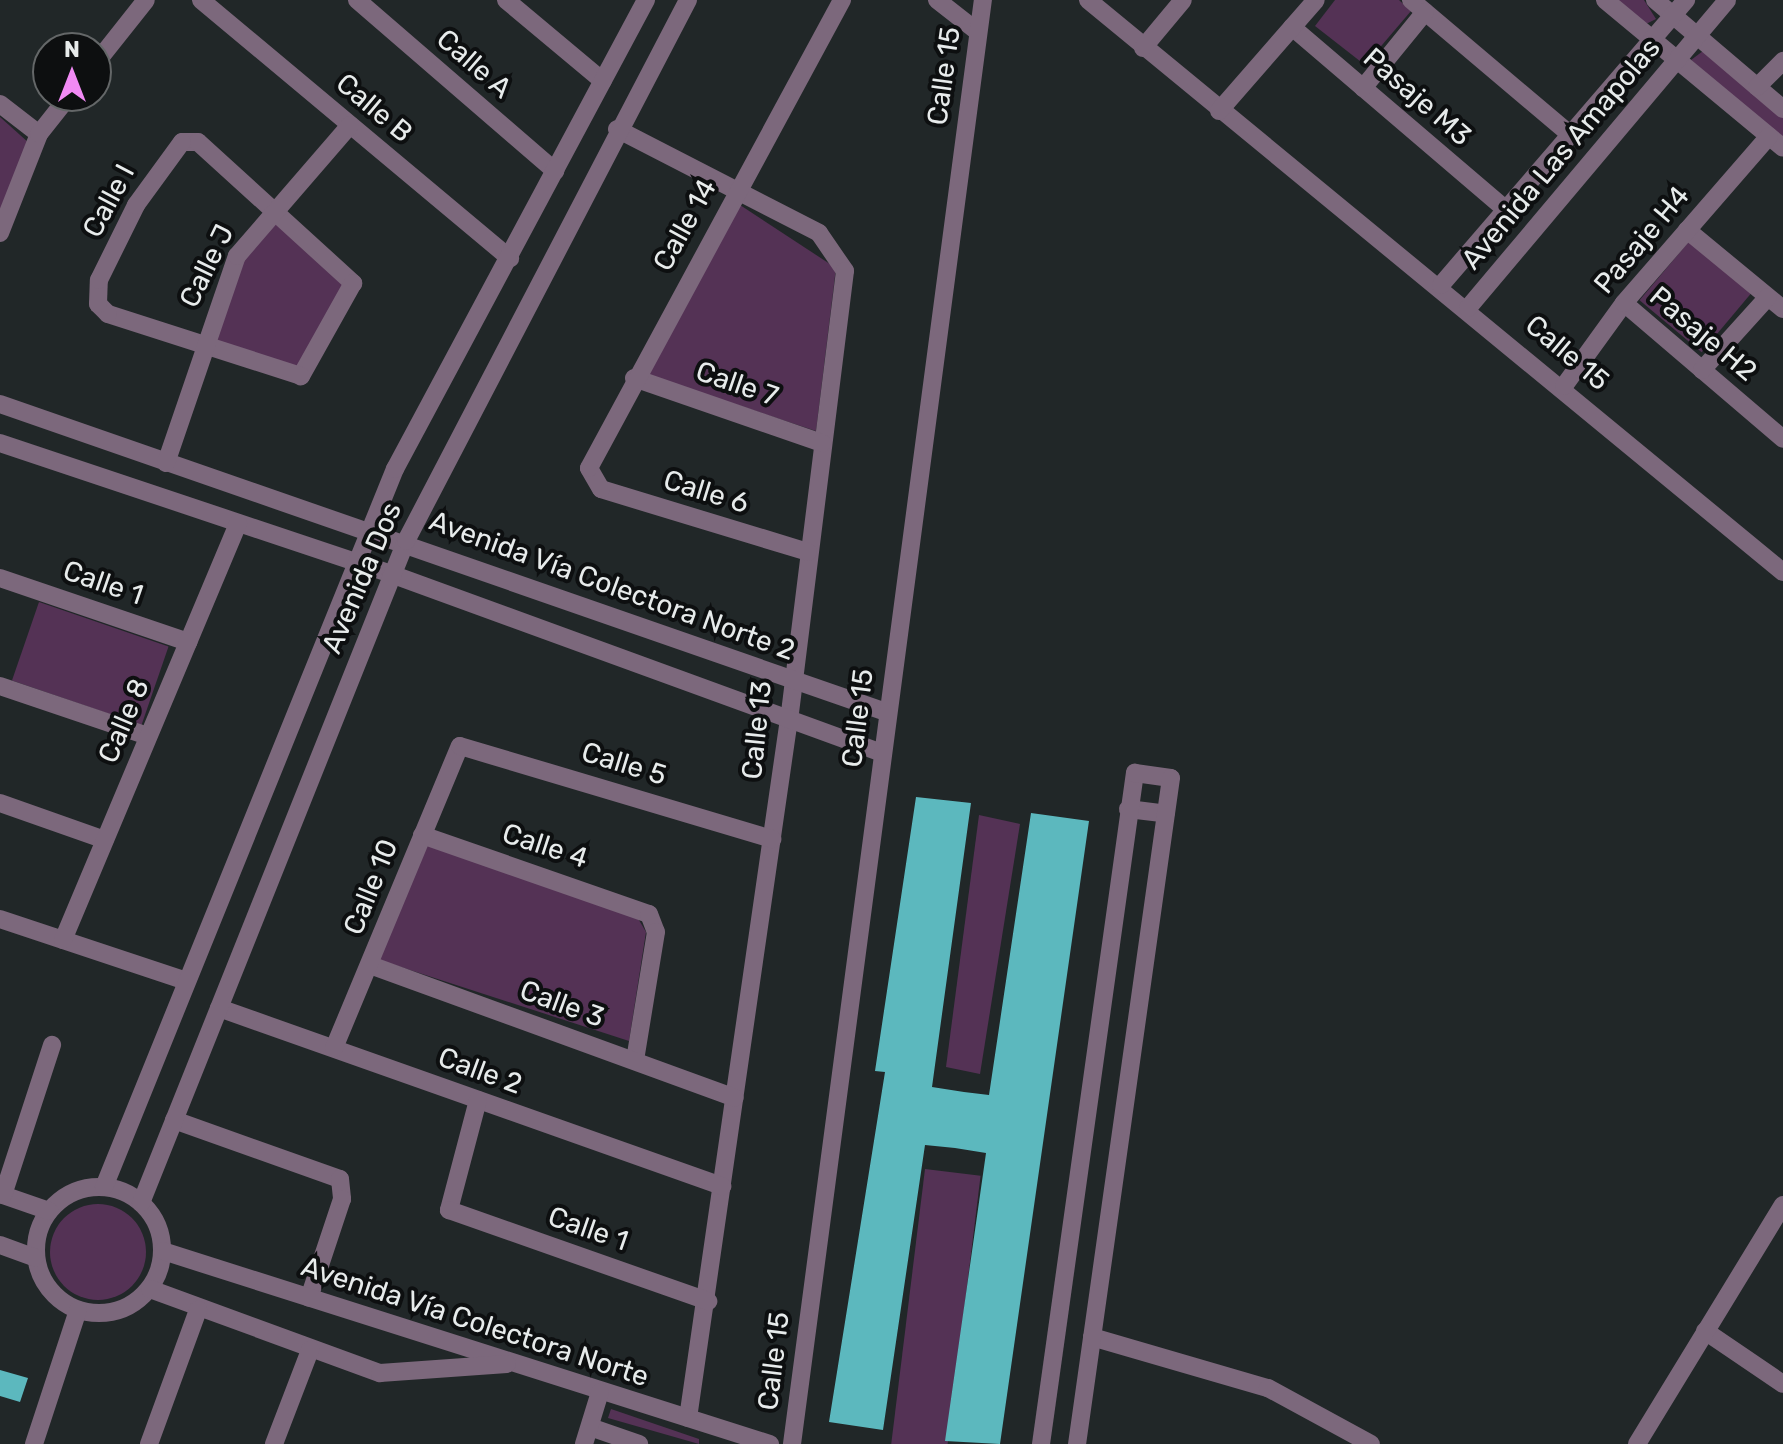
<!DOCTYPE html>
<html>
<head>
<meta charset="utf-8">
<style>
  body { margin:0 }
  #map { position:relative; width:1783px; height:1444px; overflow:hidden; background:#212728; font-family:Rubik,sans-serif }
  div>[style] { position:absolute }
  .green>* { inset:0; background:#543255; transform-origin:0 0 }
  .round { border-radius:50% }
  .building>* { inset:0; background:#5cb8be }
  .minor>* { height:18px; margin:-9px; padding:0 9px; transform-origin:9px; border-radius:9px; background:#7c687c }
  .minor>.ring { margin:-9px; padding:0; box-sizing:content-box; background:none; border:18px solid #7c687c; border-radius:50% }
  span { translate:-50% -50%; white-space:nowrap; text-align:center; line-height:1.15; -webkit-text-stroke:8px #0d0f10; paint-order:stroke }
  .street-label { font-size:28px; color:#e7ebeb }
  .north { position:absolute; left:32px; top:32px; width:80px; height:80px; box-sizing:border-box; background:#0d0f10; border:2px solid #646768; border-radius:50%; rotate:0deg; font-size:22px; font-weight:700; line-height:32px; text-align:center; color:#e7ebeb }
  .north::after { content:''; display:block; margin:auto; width:28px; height:36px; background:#f18af4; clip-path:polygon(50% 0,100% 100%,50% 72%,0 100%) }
</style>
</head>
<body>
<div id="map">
  <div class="green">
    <div style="clip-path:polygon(1335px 0,1399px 0,1411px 11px,1365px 65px,1315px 26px)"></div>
    <div style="clip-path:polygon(1618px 0,1644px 0,1656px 19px,1646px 24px)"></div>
    <div style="clip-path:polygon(1703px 51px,1783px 117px,1783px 141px,1691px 60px)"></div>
    <div style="clip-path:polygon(0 117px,29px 143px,0 212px)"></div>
    <div style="clip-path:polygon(740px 205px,836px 268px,816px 431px,649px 376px,645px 363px)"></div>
    <div style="clip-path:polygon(279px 220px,345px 283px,299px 366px,290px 368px,214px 340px,243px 259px)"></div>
    <div style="left:1691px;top:239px;width:81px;height:80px;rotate:40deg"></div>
    <div style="left:39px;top:602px;width:137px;height:83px;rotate:19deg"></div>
    <div style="clip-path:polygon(979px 815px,1020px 824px,980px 1074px,946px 1067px)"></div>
    <div style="clip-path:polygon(428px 845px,636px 915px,646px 932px,629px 1041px,373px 958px)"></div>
    <div style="left:925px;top:1169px;width:56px;height:278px;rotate:7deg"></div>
    <div class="round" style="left:50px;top:1204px;width:96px;height:96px"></div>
    <div style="clip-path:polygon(611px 1409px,699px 1439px,699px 1444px,608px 1418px)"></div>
  </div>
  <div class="building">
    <div style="clip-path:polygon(916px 797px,971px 803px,932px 1087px,964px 1092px,989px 1095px,1031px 813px,1089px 821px,1000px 1444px,945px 1441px,986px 1153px,955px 1148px,925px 1145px,883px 1430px,829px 1422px,885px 1072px,875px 1071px)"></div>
    <div style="clip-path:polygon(0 1370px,28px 1378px,20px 1402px,0 1396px)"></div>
  </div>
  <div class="minor">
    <div style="left:201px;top:0;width:403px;rotate:39.9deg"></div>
    <div style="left:357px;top:0;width:262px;rotate:40.8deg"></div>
    <div style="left:506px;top:0;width:126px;rotate:39.9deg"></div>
    <div style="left:937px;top:0;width:52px;rotate:38deg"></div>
    <div style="left:1088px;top:0;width:900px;rotate:39.46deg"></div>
    <div style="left:1411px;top:0;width:209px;rotate:40.2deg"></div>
    <div style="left:1605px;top:0;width:231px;rotate:39.7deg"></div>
    <div style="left:1655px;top:0;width:168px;rotate:40.4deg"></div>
    <div style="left:1292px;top:27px;width:282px;rotate:40.5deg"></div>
    <div style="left:1143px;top:48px;width:62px;rotate:-50.2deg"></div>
    <div style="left:96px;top:63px;width:80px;rotate:-51.6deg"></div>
    <div style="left:1757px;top:87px;width:37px;rotate:-45deg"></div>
    <div style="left:1363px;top:88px;width:98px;rotate:-50.8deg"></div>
    <div style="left:0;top:104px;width:49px;rotate:37.6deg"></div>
    <div style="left:1219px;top:111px;width:147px;rotate:-48.9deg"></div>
    <div style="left:617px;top:129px;width:227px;rotate:27.2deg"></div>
    <div style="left:819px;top:233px;width:46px;rotate:55.6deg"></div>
    <div style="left:845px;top:271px;width:451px;rotate:97.1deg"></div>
    <div style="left:789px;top:719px;width:706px;rotate:98.22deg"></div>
    <div style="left:182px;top:142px;width:16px"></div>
    <div style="left:198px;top:142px;width:210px;rotate:42.3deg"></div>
    <div style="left:353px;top:283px;width:107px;rotate:119.2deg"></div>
    <div style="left:301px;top:376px;width:203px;rotate:-162.2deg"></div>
    <div style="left:108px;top:314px;width:14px;rotate:-135deg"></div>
    <div style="left:98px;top:304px;width:24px;rotate:-88deg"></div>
    <div style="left:99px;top:280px;width:84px;rotate:-63.7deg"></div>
    <div style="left:136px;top:205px;width:78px;rotate:-53.9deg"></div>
    <div style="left:1687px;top:230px;width:124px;rotate:39.5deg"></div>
    <div style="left:0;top:233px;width:106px;rotate:-68.5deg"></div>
    <div style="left:39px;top:134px;width:48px;rotate:-51.7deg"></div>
    <div style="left:1441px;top:285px;width:376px;rotate:-49.3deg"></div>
    <div style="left:1624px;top:303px;width:209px;rotate:40.5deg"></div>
    <div style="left:1468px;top:308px;width:402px;rotate:-49.9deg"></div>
    <div style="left:1702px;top:370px;width:98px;rotate:-47.9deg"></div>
    <div style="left:634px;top:378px;width:199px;rotate:19.1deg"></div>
    <div style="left:1564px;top:386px;width:102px;rotate:-54.1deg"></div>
    <div style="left:1624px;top:303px;width:221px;rotate:-49deg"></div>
    <div style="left:0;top:404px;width:938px;rotate:19.17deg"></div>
    <div style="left:0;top:443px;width:412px;rotate:18.5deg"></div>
    <div style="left:391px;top:574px;width:523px;rotate:20.03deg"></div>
    <div style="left:166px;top:463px;width:219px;rotate:-71.1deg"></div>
    <div style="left:237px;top:256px;width:173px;rotate:-49.2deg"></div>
    <div style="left:808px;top:552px;width:216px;rotate:-163.1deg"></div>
    <div style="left:601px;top:489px;width:24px;rotate:-120deg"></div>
    <div style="left:589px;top:468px;width:532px;rotate:-61.6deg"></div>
    <div style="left:0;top:578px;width:199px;rotate:18.8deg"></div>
    <div style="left:0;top:686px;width:156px;rotate:18.7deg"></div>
    <div style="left:0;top:803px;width:111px;rotate:19.4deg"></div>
    <div style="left:1128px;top:809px;width:38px;rotate:7deg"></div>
    <div style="left:422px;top:835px;width:240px;rotate:19.2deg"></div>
    <div style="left:649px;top:914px;width:19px;rotate:69deg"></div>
    <div style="left:656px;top:932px;width:130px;rotate:99.3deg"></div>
    <div style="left:0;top:919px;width:196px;rotate:18.4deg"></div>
    <div style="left:63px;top:940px;width:452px;rotate:-67.2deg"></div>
    <div style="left:370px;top:965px;width:388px;rotate:20deg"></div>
    <div style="left:219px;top:1008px;width:534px;rotate:19.49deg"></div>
    <div style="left:334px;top:1048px;width:327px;rotate:-67.4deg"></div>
    <div style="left:460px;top:746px;width:326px;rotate:16.6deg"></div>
    <div style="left:478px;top:1100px;width:114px;rotate:104.8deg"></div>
    <div style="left:449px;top:1210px;width:275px;rotate:19.4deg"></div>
    <div style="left:174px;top:1120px;width:176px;rotate:19.6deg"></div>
    <div style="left:340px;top:1179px;width:20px;rotate:84deg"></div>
    <div style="left:342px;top:1199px;width:104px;rotate:108.4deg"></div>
    <div class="ring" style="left:36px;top:1187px;width:108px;height:108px"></div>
    <div style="left:104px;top:1187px;width:775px;rotate:-67.94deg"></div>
    <div style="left:395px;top:469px;width:532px;rotate:-61.85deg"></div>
    <div style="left:0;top:1194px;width:52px;rotate:19.1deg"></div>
    <div style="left:3px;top:1195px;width:158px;rotate:-71.9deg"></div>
    <div style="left:141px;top:1203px;width:713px;rotate:-68.18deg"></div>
    <div style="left:406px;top:541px;width:610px;rotate:-62.47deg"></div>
    <div style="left:0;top:1245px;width:37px;rotate:20deg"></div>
    <div style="left:163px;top:1251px;width:637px;rotate:17.64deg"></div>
    <div style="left:150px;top:1289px;width:245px;rotate:20.1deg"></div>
    <div style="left:380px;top:1373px;width:127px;rotate:-4.1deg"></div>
    <div style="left:1705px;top:1331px;width:94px;rotate:34.2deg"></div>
    <div style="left:1092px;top:1337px;width:183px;rotate:16.2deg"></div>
    <div style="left:1268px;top:1388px;width:117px;rotate:28.5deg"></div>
    <div style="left:590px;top:1427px;width:52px;rotate:19.1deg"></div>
    <div style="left:34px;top:1444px;width:141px;rotate:-71.8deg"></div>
    <div style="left:149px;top:1444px;width:143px;rotate:-69.9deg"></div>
    <div style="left:274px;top:1444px;width:101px;rotate:-69deg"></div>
    <div style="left:584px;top:1444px;width:54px;rotate:-72.9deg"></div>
    <div style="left:792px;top:1444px;width:1457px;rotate:-82.47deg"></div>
    <div style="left:1041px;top:1444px;width:678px;rotate:-82.03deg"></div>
    <div style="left:1135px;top:773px;width:36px;rotate:8deg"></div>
    <div style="left:1171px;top:778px;width:673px;rotate:98.03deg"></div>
    <div style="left:1637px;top:1444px;width:280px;rotate:-58.6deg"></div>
  </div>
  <div class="street-label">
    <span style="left:474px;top:64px;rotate:41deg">Calle A</span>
    <span style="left:944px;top:76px;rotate:-82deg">Calle 15</span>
    <span style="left:1417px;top:97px;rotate:41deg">Pasaje M3</span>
    <span style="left:374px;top:108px;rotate:40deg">Calle B</span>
    <span style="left:1561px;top:154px;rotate:-50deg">Avenida Las Amapolas</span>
    <span style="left:109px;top:201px;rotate:-62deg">Calle I</span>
    <span style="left:685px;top:225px;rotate:-61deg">Calle 14</span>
    <span style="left:1642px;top:240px;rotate:-50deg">Pasaje H4</span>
    <span style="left:207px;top:266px;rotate:-64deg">Calle J</span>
    <span style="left:1703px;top:334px;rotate:40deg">Pasaje H2</span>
    <span style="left:1567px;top:353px;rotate:40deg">Calle 15</span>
    <span style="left:737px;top:384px;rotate:19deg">Calle 7</span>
    <span style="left:706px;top:492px;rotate:17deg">Calle 6</span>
    <span style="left:362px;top:578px;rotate:-67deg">Avenida Dos</span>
    <span style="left:103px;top:583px;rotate:19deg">Calle 1</span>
    <span style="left:612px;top:586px;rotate:20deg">Avenida Vía Colectora Norte 2</span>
    <span style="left:858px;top:718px;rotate:-83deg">Calle 15</span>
    <span style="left:124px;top:721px;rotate:-67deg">Calle 8</span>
    <span style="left:757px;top:730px;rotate:-84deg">Calle 13</span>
    <span style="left:624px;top:764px;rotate:17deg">Calle 5</span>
    <span style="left:545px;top:846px;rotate:18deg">Calle 4</span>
    <span style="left:371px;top:887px;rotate:-68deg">Calle 10</span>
    <span style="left:562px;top:1004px;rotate:20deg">Calle 3</span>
    <span style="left:480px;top:1071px;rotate:20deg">Calle 2</span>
    <span style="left:588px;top:1229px;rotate:19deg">Calle 1</span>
    <span style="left:475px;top:1322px;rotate:18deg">Avenida Vía Colectora Norte</span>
    <span style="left:774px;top:1361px;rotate:-83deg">Calle 15</span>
  </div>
  <div class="north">N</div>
</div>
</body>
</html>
